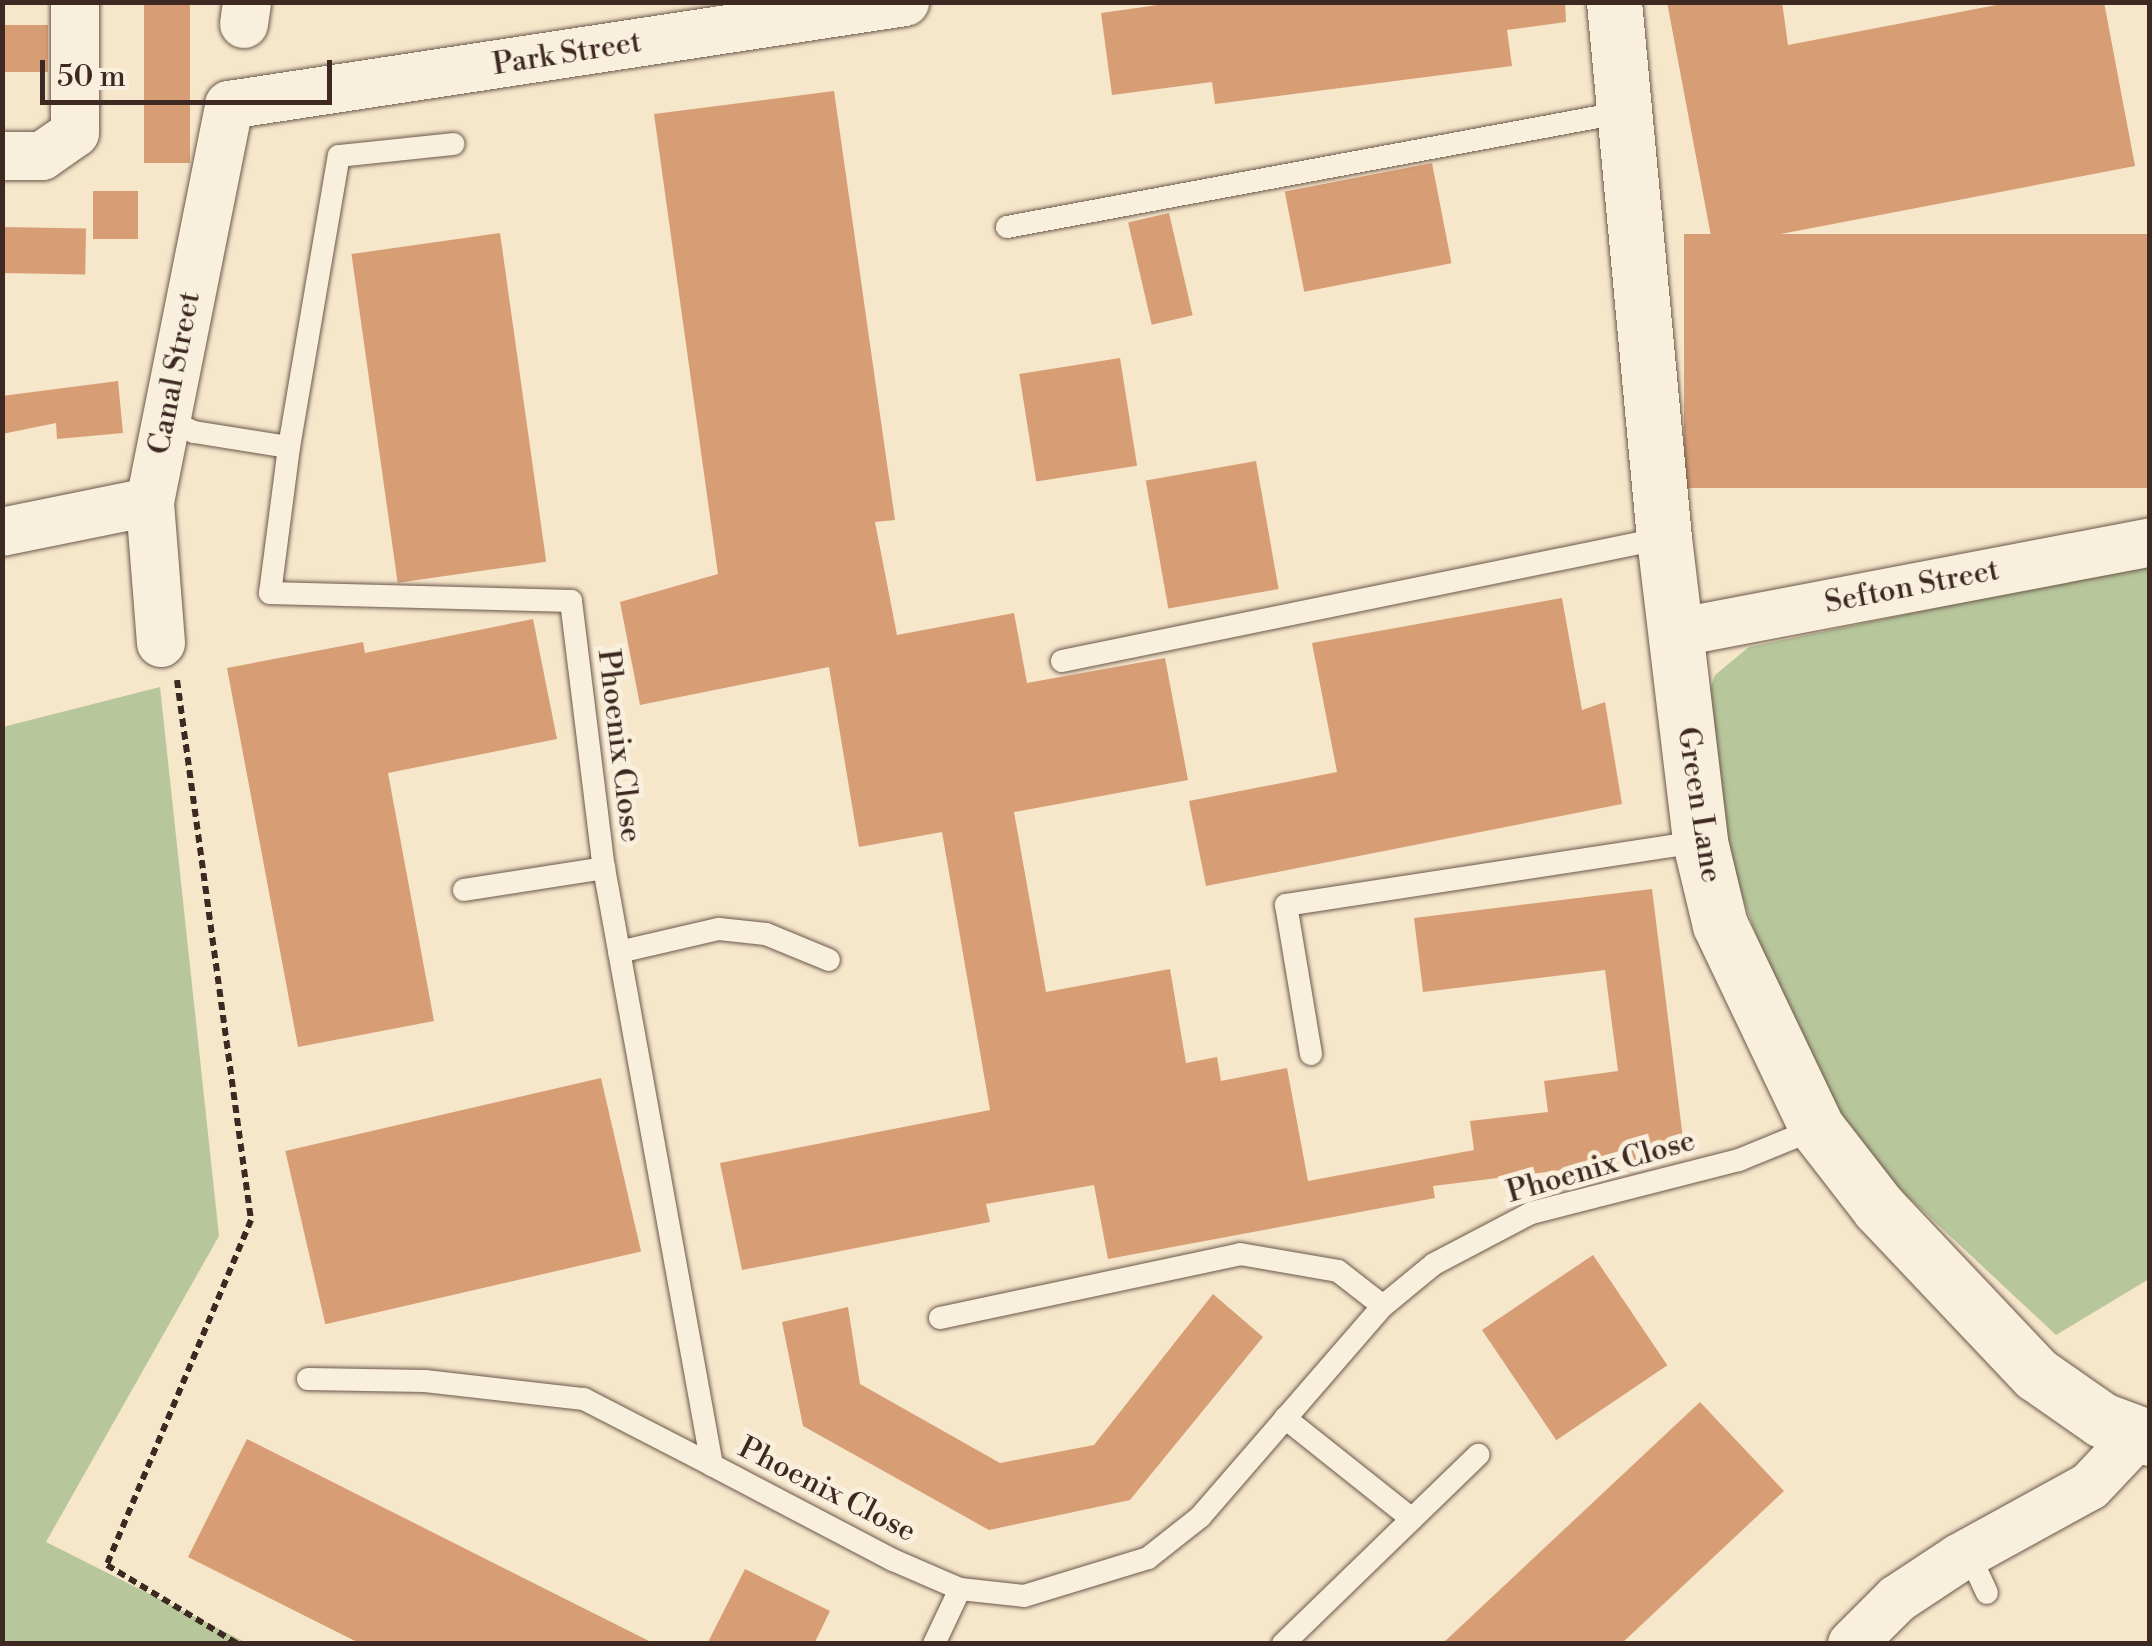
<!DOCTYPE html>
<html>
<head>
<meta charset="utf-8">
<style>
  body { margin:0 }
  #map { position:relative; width:2152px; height:1646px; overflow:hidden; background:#f6e6ca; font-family:"Libre Bodoni",serif }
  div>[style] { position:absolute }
  .green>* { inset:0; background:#b7c69b }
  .building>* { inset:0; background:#d79e76; transform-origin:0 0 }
  .path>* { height:6px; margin-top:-3px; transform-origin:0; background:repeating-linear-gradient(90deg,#3d2921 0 8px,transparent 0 13px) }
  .roads { filter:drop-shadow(0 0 2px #6b584b) drop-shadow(0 0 2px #6b584b) }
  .lane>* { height:22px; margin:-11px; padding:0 11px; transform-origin:11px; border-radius:11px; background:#f9efdd }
  .street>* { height:48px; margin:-24px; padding:0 24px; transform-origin:24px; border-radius:24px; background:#f9efdd }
  .secondary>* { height:55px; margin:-27.5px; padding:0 27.5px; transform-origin:27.5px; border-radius:27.5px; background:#f9efdd }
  span { translate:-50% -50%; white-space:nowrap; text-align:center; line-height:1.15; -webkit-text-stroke:10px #f9efdd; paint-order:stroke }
  .street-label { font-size:30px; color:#3d2921 }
  .frame { position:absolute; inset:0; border:5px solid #3d2921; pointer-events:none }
  .scale { position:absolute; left:40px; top:60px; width:292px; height:45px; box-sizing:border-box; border:5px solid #3d2921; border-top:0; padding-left:12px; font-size:30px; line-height:35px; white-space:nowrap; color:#3d2921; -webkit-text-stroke:8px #f9efdd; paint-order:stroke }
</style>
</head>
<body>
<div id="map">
  <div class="green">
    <div style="clip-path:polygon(2149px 564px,2149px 1279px,2056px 1335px,1889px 1179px,1826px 1093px,1782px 1004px,1720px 837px,1709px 692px,1715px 675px,1749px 647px)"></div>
    <div style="clip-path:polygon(160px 687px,219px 1236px,46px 1542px,247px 1643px,3px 1643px,3px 727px)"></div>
  </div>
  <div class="building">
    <div style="left:144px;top:2px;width:46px;height:161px"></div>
    <div style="clip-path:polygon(1179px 2px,1565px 2px,1566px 22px,1507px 30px,1512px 66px,1215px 104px,1212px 82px,1112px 95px,1101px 13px)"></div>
    <div style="clip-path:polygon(1667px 2px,1782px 2px,1788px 45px,2012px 2px,2104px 2px,2135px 166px,1713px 247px)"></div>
    <div style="left:2px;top:25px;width:46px;height:47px"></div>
    <div style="clip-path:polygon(834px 91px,895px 520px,875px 522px,897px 635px,1014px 613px,1027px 683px,1165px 658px,1188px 780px,1014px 812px,1046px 992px,1170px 969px,1186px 1063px,1217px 1057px,1221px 1081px,1287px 1068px,1308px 1181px,1474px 1150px,1470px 1121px,1548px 1112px,1544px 1081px,1618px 1071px,1605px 970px,1423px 992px,1414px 918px,1652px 889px,1685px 1155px,1433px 1186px,1435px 1198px,1108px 1259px,1094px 1185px,986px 1204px,990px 1222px,742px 1270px,720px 1163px,990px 1110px,942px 832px,859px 847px,829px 667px,640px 705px,620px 602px,718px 574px,654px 114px)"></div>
    <div style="left:1432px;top:163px;width:102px;height:150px;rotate:79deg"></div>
    <div style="left:93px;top:191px;width:45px;height:48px"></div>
    <div style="left:1169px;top:213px;width:105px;height:42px;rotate:77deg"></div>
    <div style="left:2px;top:227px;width:84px;height:46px;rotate:1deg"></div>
    <div style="left:500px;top:233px;width:332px;height:150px;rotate:82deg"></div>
    <div style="left:2150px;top:234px;width:254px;height:466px;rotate:90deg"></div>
    <div style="left:1120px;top:358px;width:109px;height:102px;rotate:81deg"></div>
    <div style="clip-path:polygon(118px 381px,123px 433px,57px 439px,56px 423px,2px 434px,2px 396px)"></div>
    <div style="left:1256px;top:461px;width:130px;height:112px;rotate:80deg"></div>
    <div style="clip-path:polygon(1562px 598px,1582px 710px,1605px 702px,1622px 804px,1206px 886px,1189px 801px,1337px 772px,1312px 643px)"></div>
    <div style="clip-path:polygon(533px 619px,557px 739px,388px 773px,434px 1021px,298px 1047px,227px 668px,363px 642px,365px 653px)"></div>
    <div style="left:601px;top:1078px;width:178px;height:324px;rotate:77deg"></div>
    <div style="left:1593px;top:1255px;width:133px;height:134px;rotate:56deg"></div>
    <div style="clip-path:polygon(1213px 1294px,1263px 1337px,1130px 1500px,989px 1530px,803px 1426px,782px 1322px,848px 1307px,860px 1384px,1000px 1463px,1094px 1445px)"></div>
    <div style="clip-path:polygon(1700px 1402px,1784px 1491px,1621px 1644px,1442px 1644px)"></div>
    <div style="clip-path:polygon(247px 1439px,655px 1644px,361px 1644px,188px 1557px)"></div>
    <div style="clip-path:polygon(745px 1569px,830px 1611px,814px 1644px,707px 1644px)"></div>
  </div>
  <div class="path">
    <div style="left:177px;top:680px;width:545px;rotate:82.2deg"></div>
    <div style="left:251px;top:1220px;width:374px;rotate:112.7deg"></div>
    <div style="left:107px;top:1565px;width:153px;rotate:31.1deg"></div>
  </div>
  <div class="roads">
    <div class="lane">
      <div style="left:1007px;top:227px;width:623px;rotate:-10.55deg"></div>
      <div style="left:166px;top:419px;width:31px;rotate:25deg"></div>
      <div style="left:194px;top:432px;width:96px;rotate:9deg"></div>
      <div style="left:289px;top:447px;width:295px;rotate:-80.3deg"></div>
      <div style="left:339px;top:156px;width:115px;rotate:-6deg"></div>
      <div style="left:289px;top:447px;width:147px;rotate:97.4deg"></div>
      <div style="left:270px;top:593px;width:301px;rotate:1.5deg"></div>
      <div style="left:571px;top:601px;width:269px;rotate:83deg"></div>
      <div style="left:604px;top:868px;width:607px;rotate:79.75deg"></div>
      <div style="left:712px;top:1465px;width:204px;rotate:27.7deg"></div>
      <div style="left:893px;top:1560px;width:73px;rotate:23.4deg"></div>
      <div style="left:960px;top:1589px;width:64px;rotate:6.2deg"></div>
      <div style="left:1024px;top:1596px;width:130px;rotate:-17deg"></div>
      <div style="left:1148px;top:1558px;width:66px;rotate:-38.3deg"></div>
      <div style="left:1200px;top:1517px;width:279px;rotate:-49.1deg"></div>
      <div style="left:1383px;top:1306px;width:66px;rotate:-39.5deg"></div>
      <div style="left:1434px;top:1264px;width:110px;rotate:-27.7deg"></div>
      <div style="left:1531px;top:1213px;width:215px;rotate:-14.3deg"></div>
      <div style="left:1739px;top:1160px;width:84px;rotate:-22.3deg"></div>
      <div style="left:1062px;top:661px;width:614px;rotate:-11.55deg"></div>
      <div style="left:464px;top:890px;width:142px;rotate:-8.9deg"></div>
      <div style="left:619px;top:952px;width:103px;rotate:-13deg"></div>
      <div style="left:719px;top:929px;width:47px;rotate:6.1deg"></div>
      <div style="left:766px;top:934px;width:68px;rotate:22.4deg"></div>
      <div style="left:1311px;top:1054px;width:151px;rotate:-99.5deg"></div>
      <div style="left:1286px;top:905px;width:419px;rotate:-8.7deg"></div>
      <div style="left:940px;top:1318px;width:307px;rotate:-12deg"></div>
      <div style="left:1240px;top:1254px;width:99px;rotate:9.8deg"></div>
      <div style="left:1338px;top:1271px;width:57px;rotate:37.9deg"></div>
      <div style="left:308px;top:1379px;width:117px;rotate:1deg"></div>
      <div style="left:425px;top:1381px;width:160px;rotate:6.5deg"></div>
      <div style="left:584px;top:1399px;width:144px;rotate:27.3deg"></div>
      <div style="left:1285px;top:1418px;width:162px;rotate:38.5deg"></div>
      <div style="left:1968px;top:1552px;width:45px;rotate:65.1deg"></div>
      <div style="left:934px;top:1644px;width:61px;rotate:-64.7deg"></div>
      <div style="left:1283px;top:1644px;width:272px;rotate:-44.1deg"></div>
    </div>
    <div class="street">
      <div style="left:244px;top:24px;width:22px;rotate:-82deg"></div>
      <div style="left:2px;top:156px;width:40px"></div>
      <div style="left:42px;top:156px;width:40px;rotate:-34.9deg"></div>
      <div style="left:75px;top:133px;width:131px;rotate:-90deg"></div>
      <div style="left:2px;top:532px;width:151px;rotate:-11.5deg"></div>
      <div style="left:1675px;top:633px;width:484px;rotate:-10.8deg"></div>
      <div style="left:161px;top:643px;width:141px;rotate:-94.5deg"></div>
      <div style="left:150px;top:502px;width:405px;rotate:-78.7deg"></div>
      <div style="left:229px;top:105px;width:684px;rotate:-8.66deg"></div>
      <div style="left:1852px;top:1644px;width:64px;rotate:-45deg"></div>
      <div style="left:1897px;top:1599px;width:74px;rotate:-33.5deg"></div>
      <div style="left:1959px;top:1558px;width:149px;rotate:-28.8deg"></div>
      <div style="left:2090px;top:1486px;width:70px;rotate:-46.7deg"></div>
    </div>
    <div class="secondary">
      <div style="left:1614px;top:2px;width:538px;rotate:84.67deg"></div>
      <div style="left:1664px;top:538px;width:306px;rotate:83.2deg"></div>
      <div style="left:1700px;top:842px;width:85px;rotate:76.5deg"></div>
      <div style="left:1720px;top:925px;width:225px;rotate:64.5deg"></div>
      <div style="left:1817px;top:1128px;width:101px;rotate:52.2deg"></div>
      <div style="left:1879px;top:1208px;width:228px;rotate:46.6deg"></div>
      <div style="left:2036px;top:1374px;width:80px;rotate:34.9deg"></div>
      <div style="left:2102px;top:1420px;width:51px;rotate:20.6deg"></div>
    </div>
  </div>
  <div class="street-label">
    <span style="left:567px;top:54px;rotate:-9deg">Park Street</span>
    <span style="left:175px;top:373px;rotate:-79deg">Canal Street</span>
    <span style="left:1912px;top:587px;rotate:-11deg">Sefton Street</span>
    <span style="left:619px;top:746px;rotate:83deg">Phoenix Close</span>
    <span style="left:1699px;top:805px;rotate:81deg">Green Lane</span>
    <span style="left:1601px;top:1167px;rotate:-16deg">Phoenix Close</span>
    <span style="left:827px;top:1490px;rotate:27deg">Phoenix Close</span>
  </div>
  <div class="frame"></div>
  <div class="scale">50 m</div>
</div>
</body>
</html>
